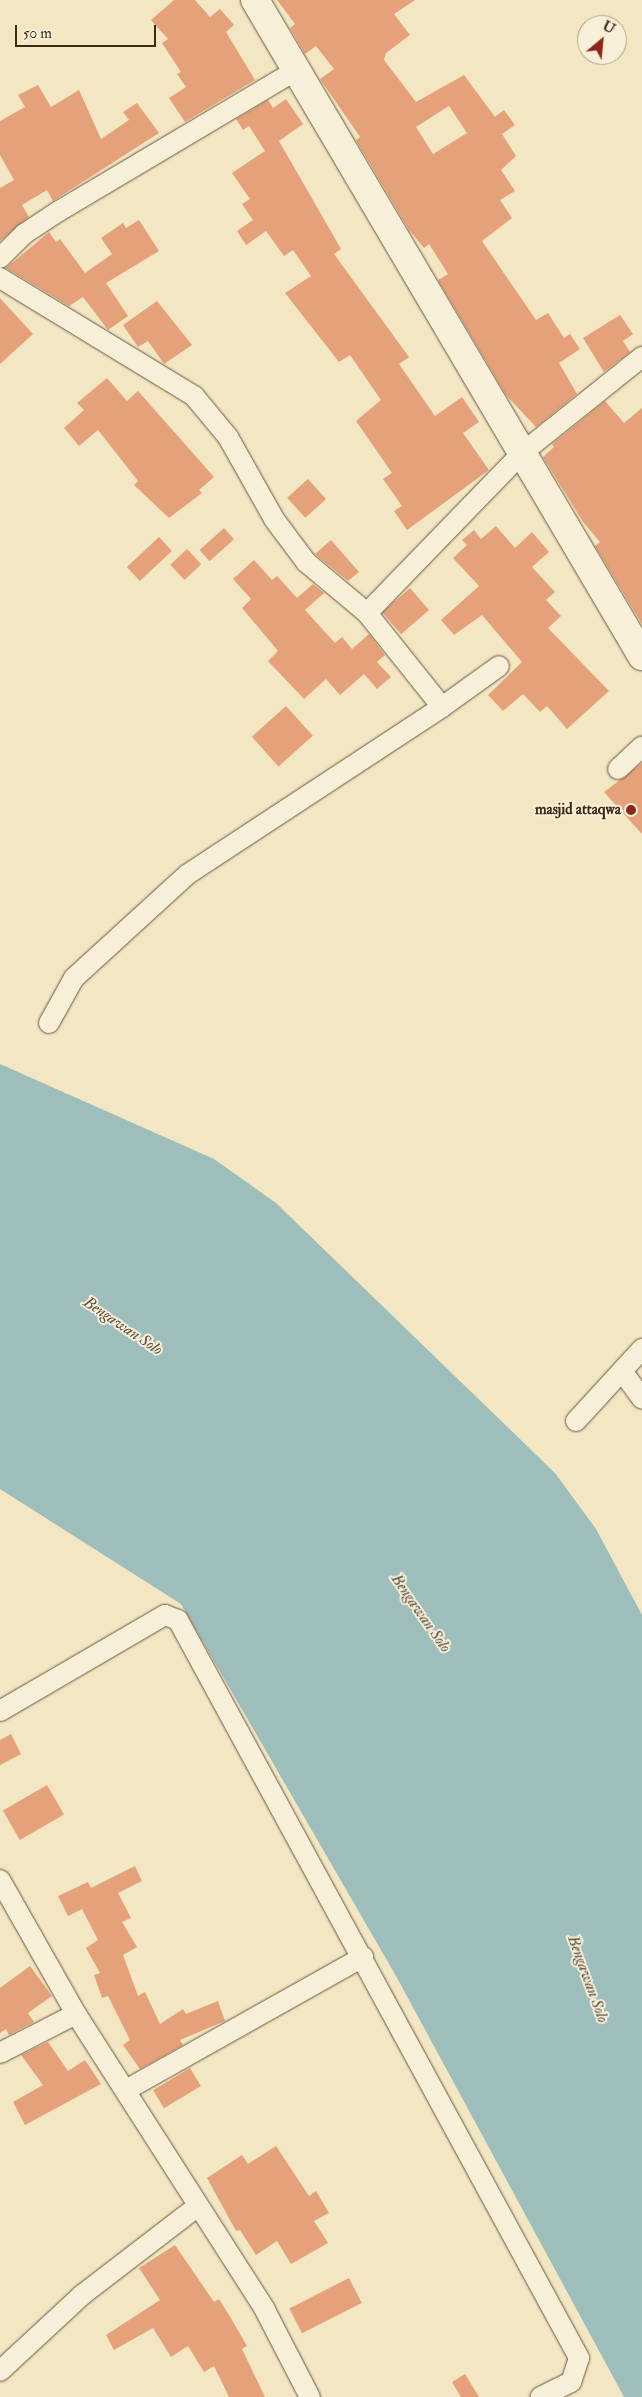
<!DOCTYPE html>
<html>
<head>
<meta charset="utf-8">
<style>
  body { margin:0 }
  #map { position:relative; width:642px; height:2397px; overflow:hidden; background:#f2e6c3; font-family:"IM FELL Double Pica",serif }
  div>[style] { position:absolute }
  .water>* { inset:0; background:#9dbebb }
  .building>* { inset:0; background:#e5a27a; transform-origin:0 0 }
  .roads { filter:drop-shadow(0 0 1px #6d5740) drop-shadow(0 0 1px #6d5740) }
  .street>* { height:20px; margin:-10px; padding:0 10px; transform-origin:10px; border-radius:10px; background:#f7efd8 }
  .secondary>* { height:28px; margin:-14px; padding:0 14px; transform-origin:14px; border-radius:14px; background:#f7efd8 }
  .dots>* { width:14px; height:14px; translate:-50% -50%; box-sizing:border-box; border:2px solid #f7efd8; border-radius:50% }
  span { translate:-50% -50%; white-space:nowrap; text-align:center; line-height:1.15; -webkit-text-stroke:4px #f7efd8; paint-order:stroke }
  .poi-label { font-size:15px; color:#412714; font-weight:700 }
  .right { translate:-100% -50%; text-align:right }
  .water-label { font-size:16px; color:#584d3e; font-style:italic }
  .north { position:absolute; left:577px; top:15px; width:50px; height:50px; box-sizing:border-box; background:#f7efd8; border:1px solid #ae9f8a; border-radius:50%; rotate:28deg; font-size:14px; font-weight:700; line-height:20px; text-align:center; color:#412714 }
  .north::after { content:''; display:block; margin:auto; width:18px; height:22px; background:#8f2418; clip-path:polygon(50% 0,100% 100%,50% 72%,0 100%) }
  .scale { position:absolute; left:15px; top:25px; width:141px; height:22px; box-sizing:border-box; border:2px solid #412714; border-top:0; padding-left:6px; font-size:15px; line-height:18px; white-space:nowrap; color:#412714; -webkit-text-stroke:4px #f7efd8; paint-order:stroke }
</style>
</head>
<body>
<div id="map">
  <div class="water">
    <div style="clip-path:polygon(0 1064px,214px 1159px,276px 1203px,555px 1473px,596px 1529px,642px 1615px,642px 2397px,624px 2397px,396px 1976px,181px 1604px,0 1489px)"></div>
  </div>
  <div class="building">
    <div style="clip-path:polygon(174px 0,195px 0,210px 17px,220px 9px,234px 25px,226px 32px,255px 80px,185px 122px,169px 98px,186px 87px,177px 74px,181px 72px,162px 43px,168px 39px,151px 20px)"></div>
    <div style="clip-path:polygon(evenodd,277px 0,415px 0,394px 14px,410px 35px,386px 53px,384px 60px,416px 102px,464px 75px,495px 117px,504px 110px,515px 125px,502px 134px,516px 156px,501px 170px,515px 191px,500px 200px,512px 218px,482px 241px,536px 320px,548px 313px,564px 338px,570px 334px,580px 349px,559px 363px,577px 394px,536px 427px,506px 395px,438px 280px,448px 274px,429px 244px,424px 248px,409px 230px,356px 140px,360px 137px,320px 79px,334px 69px,316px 46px,305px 54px,290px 28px,295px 24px,277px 0,449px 106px,467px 133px,433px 154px,416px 127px,449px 106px)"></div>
    <div style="clip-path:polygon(38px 85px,51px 107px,79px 90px,101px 139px,129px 120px,123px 112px,137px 103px,159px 133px,53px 201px,47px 190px,22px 205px,29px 217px,0 241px,0 188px,14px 180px,0 155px,0 121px,25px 107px,18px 95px)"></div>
    <div style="clip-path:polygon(286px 99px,303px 124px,279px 141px,341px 249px,334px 254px,409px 357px,399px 364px,435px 416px,462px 397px,479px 422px,463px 433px,489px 470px,407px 530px,394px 511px,402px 506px,383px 479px,392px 473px,356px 421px,381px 400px,350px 355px,339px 362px,285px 293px,311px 276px,293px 250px,284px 256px,266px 231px,246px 245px,237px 231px,253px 220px,242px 204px,250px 199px,232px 173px,265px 151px,249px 126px,243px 130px,236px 119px,268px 100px,273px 108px)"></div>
    <div style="clip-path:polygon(139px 220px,159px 251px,106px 283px,128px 316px,108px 330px,83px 297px,69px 306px,6px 268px,49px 232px,56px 242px,60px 239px,85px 273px,112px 254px,101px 238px,123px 223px,126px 228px)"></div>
    <div style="clip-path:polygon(0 298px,33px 334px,0 364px)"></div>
    <div style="clip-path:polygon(157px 301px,192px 345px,164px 364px,148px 341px,138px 347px,123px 325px)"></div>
    <div style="clip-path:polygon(620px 315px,633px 334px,623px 341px,630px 352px,604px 372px,583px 338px)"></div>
    <div style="clip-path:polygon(107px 378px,127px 401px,138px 391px,214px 477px,199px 490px,202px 493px,169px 518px,134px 485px,138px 481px,98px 430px,79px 446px,64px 428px,84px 410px,77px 403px)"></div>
    <div style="clip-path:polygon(605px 401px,624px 423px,642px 408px,642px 624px,595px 546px,600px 542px,583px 522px,543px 457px,554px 447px,552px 444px)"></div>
    <div style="left:308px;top:479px;width:27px;height:28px;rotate:48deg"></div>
    <div style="clip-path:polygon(496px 526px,515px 548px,532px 532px,549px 552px,532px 567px,555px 592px,546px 600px,561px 616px,548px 628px,609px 691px,567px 729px,547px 706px,540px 712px,523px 694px,503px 711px,488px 695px,522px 662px,482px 615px,454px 635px,441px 620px,479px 586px,453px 558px,467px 545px,462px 540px,474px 530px,481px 539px)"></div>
    <div style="left:224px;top:528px;width:15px;height:33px;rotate:48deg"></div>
    <div style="left:159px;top:537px;width:19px;height:44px;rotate:47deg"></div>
    <div style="clip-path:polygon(331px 540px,359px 572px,348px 581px,315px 554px)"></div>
    <div style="left:187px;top:549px;width:21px;height:23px;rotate:47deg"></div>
    <div style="clip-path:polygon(254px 560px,272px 580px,277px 576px,297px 598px,313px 584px,324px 593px,305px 610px,335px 643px,342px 637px,352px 649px,369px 634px,385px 655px,377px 662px,391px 677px,377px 689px,364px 674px,340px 695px,326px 679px,304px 699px,268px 661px,278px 651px,242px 608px,251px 599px,233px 579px)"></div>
    <div style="left:410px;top:588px;width:29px;height:37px;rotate:49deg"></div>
    <div style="left:286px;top:706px;width:40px;height:46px;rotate:48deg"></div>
    <div style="clip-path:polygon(642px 763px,642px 834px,604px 792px)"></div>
    <div style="clip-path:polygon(11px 1734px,21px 1754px,0 1765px,0 1740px)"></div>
    <div style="left:47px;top:1785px;width:34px;height:51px;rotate:60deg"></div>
    <div style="clip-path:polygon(135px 1866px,142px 1881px,118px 1893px,131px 1918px,122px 1922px,137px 1947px,123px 1955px,138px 1996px,145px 1992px,160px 2024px,183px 2009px,186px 2014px,218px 2001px,225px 2021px,180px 2040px,183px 2045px,140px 2069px,123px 2045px,130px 2040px,108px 1996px,102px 1998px,94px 1975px,100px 1973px,86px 1948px,98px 1940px,82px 1909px,68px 1916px,58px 1896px,88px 1882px,91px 1888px)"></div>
    <div style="clip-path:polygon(30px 1966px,52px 1996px,28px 2013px,34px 2022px,9px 2035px,6px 2029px,0 2033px,0 1988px)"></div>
    <div style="clip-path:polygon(48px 2042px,68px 2071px,85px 2060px,101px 2084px,25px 2125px,13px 2102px,43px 2085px,21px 2055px)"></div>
    <div style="left:190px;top:2068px;width:21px;height:43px;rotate:59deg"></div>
    <div style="clip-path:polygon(276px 2146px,309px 2196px,316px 2191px,329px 2213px,314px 2221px,328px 2243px,291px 2264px,277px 2241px,256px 2255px,240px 2230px,236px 2231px,207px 2178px,242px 2155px,248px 2164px)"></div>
    <div style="clip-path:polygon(175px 2245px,214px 2302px,219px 2299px,232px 2320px,247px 2346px,242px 2349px,265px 2397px,229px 2397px,214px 2366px,204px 2372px,188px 2346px,171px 2357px,153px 2328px,114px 2350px,106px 2335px,160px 2300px,139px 2268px)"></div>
    <div style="left:349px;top:2278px;width:28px;height:67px;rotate:63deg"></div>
    <div style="clip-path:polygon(465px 2374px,479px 2397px,461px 2397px,452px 2382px)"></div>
  </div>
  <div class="roads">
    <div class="street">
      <div style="left:0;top:258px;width:34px;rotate:-45deg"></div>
      <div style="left:24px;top:234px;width:42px;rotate:-33.3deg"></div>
      <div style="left:59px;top:211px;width:276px;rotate:-30.7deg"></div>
      <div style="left:0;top:278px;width:227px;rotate:31.3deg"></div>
      <div style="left:194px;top:396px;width:53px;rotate:50.3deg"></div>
      <div style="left:228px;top:437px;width:94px;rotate:60.7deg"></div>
      <div style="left:274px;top:519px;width:54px;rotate:53.3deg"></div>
      <div style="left:306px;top:562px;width:80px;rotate:39.9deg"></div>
      <div style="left:367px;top:613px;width:223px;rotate:-45.9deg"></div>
      <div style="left:522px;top:453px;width:154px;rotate:-38.7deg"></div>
      <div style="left:442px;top:707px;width:70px;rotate:-35.7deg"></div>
      <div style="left:618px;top:769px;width:33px;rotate:-43deg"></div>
      <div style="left:49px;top:1023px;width:51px;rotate:-60.9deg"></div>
      <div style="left:74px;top:978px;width:154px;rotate:-42.4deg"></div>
      <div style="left:188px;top:874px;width:304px;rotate:-33.3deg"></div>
      <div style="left:442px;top:707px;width:120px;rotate:-128.6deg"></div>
      <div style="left:622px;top:1371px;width:34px;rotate:54deg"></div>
      <div style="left:576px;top:1421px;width:98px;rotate:-47.5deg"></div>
      <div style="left:0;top:1711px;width:191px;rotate:-30.2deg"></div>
      <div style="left:165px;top:1615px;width:14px;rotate:21deg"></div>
      <div style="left:178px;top:1620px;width:840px;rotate:61.48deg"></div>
      <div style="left:579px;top:2358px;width:25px;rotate:108deg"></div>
      <div style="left:571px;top:2382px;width:34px;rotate:154deg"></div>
      <div style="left:0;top:1880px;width:154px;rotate:60.4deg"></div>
      <div style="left:76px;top:2014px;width:351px;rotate:57.4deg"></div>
      <div style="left:265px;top:2310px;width:98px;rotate:62.7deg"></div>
      <div style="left:0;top:2053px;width:85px;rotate:-27.2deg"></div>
      <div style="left:126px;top:2090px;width:272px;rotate:-29.3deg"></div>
      <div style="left:0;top:2371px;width:112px;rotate:-42.8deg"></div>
      <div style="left:82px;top:2295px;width:146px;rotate:-37.5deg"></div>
    </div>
    <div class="secondary">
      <div style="left:255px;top:0;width:762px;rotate:59.46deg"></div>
    </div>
  </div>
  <div class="dots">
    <div style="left:631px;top:810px;background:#8f2418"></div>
  </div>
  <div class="poi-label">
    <span class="right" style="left:621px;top:810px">masjid attaqwa</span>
  </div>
  <div class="water-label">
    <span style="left:123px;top:1326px;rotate:34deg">Bengawan Solo</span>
    <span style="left:421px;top:1613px;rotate:55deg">Bengawan Solo</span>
    <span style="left:588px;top:1979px;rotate:70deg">Bengawan Solo</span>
  </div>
  <div class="north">U</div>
  <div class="scale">50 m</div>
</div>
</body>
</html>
